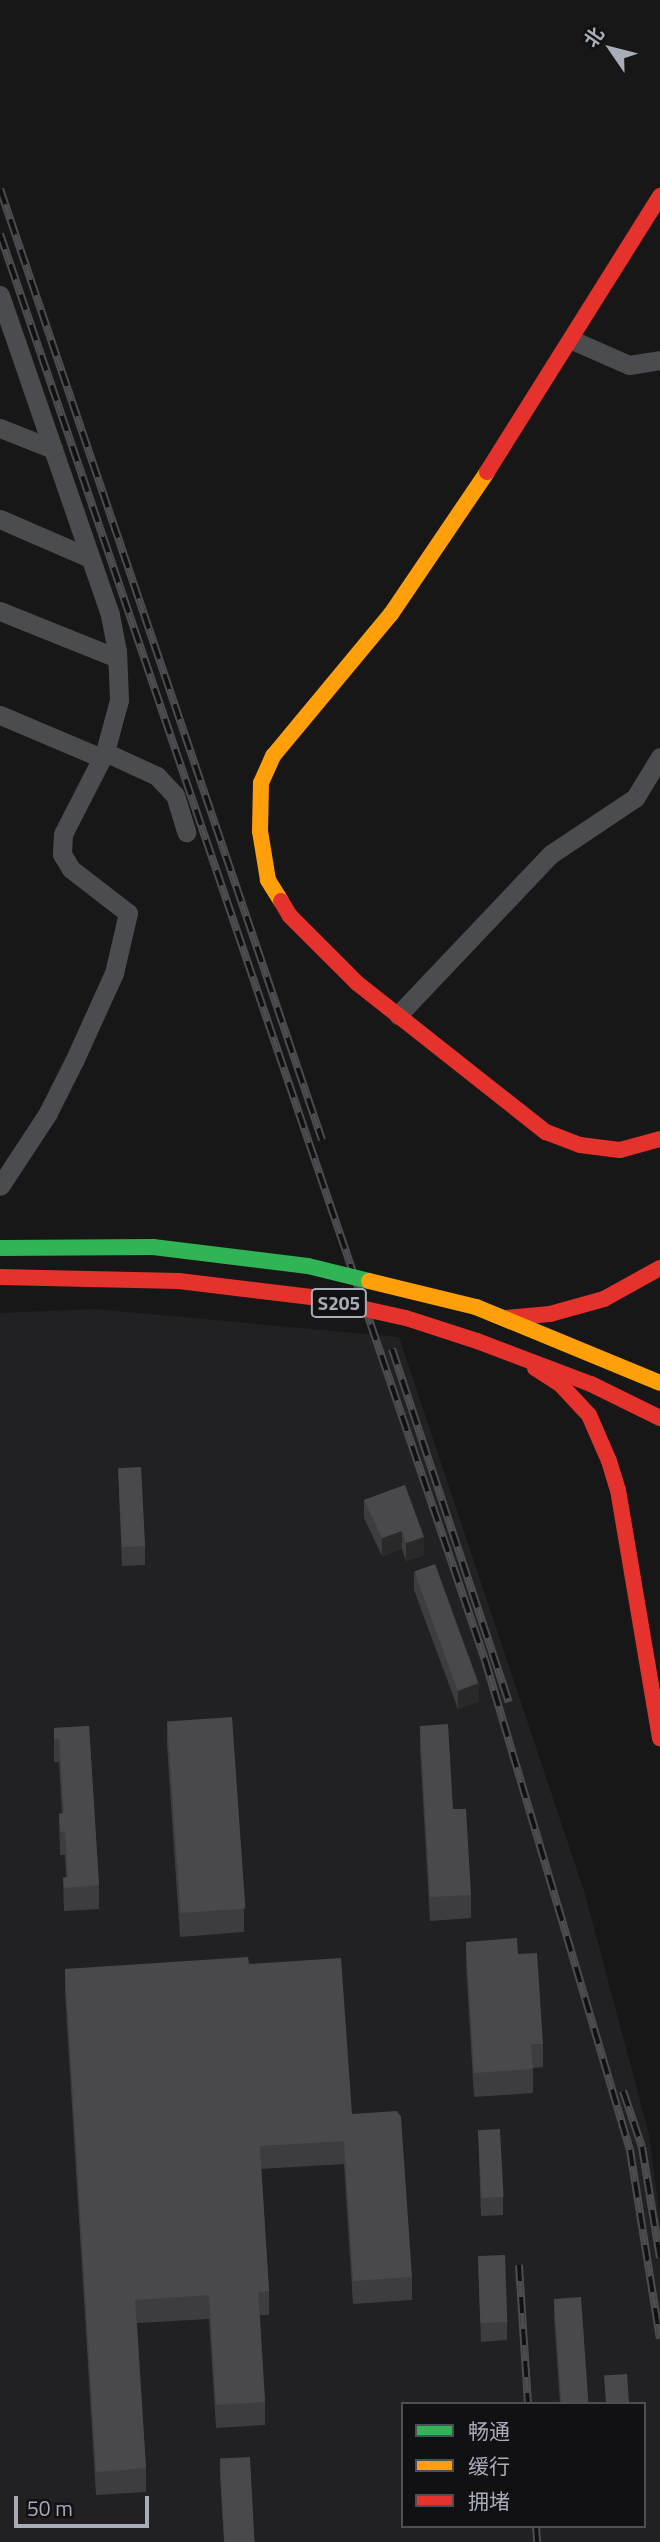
<!DOCTYPE html>
<html>
<head>
<meta charset="utf-8">
<style>
  body { margin:0 }
  #map { position:relative; width:660px; height:2542px; overflow:hidden; background:#171717; font-family:"Titillium Web","Noto Sans SC",sans-serif }
  div>[style] { position:absolute }
  .built>* { inset:0; background:#212123 }
  .street>* { height:19px; margin:-9.5px; padding:0 9.5px; transform-origin:9.5px; border-radius:9.5px; background:#4b4c50 }
  .slow>* { height:16px; margin:-8px; padding:0 8px; transform-origin:8px; border-radius:8px; background:#ff9f0a }
  .jam>* { height:16px; margin:-8px; padding:0 8px; transform-origin:8px; border-radius:8px; background:#e5322d }
  .rail>* { height:8px; margin-top:-4px; transform-origin:0; background:repeating-linear-gradient(90deg,#111113 0 16px,#4b4c4f 0 32px); box-sizing:border-box; border-block:2px solid #4b4c4f }
  .fast-bridge>* { height:16px; margin:-8px; padding:0 8px; transform-origin:8px; border-radius:8px; background:#30b455 }
  .slow-bridge>* { height:16px; margin:-8px; padding:0 8px; transform-origin:8px; border-radius:8px; background:#ff9f0a }
  .jam-bridge>* { height:16px; margin:-8px; padding:0 8px; transform-origin:8px; border-radius:8px; background:#e5322d }
  .wall>* { inset:0; background:#3d3d3f }
  .shaded-wall>* { inset:0; background:#29292a }
  .building>* { inset:0; background:#49494c; transform-origin:0 0 }
  span { translate:-50% -50%; white-space:nowrap; text-align:center; line-height:1.15; -webkit-text-stroke:5px #111113; paint-order:stroke }
  .shield-label span { padding:2px 5px; background:#111113; border:2px solid; border-radius:5px; -webkit-text-stroke-width:0 }
  .shield-label { font-size:19px; color:#a8adb8; font-weight:700 }
  .legend { position:absolute; left:401px; top:2402px; width:245px; height:126px; box-sizing:border-box; background:#111113; border:2px solid #4d4f55; margin:0; padding:9px 12px; list-style:none; font-size:21px; color:#a8adb8 }
  .legend li { display:flex; align-items:center; gap:14px; height:35px }
  .legend b { width:35px; border:2px solid #4d4f55 }
  .north { position:absolute; left:576px; top:14px; width:70px; height:70px; -webkit-text-stroke:5px #111113; paint-order:stroke; rotate:305deg; font-size:19px; font-weight:700; line-height:28px; text-align:center; color:#a8adb8 }
  .north::after { content:''; display:block; margin:auto; width:24px; height:32px; background:#a8adb8; clip-path:polygon(50% 0,100% 100%,50% 72%,0 100%) }
  .scale { position:absolute; left:14px; top:2496px; width:135px; height:32px; box-sizing:border-box; border:4px solid #a8adb8; border-top:0; padding-left:9px; font-size:21px; line-height:24px; white-space:nowrap; color:#a8adb8; -webkit-text-stroke:5px #111113; paint-order:stroke }
</style>
</head>
<body>
<div id="map">
  <div class="built">
    <div style="clip-path:polygon(evenodd,94px 1309px,399px 1337px,585px 1894px,649px 2134px,660px 2218px,660px 2542px,0 2542px,0 1313px,94px 1309px,403px 2404px,644px 2404px,644px 2526px,403px 2526px,403px 2404px)"></div>
  </div>
  <div class="street">
    <div style="left:0;top:295px;width:338px;rotate:71deg"></div>
    <div style="left:110px;top:615px;width:36px;rotate:79deg"></div>
    <div style="left:117px;top:650px;width:50px;rotate:87.7deg"></div>
    <div style="left:119px;top:700px;width:54px;rotate:105.1deg"></div>
    <div style="left:105px;top:752px;width:92px;rotate:117.1deg"></div>
    <div style="left:63px;top:834px;width:20px;rotate:93deg"></div>
    <div style="left:62px;top:854px;width:17px;rotate:59deg"></div>
    <div style="left:71px;top:869px;width:72px;rotate:37.7deg"></div>
    <div style="left:128px;top:913px;width:62px;rotate:103.1deg"></div>
    <div style="left:114px;top:973px;width:97px;rotate:114.4deg"></div>
    <div style="left:74px;top:1061px;width:58px;rotate:116.6deg"></div>
    <div style="left:48px;top:1113px;width:87px;rotate:123.3deg"></div>
    <div style="left:572px;top:340px;width:62px;rotate:23.7deg"></div>
    <div style="left:629px;top:365px;width:31px;rotate:-9deg"></div>
    <div style="left:0;top:428px;width:57px;rotate:21.6deg"></div>
    <div style="left:0;top:519px;width:98px;rotate:23.4deg"></div>
    <div style="left:0;top:611px;width:126px;rotate:21.9deg"></div>
    <div style="left:0;top:715px;width:111px;rotate:22.9deg"></div>
    <div style="left:105px;top:752px;width:57px;rotate:24.8deg"></div>
    <div style="left:157px;top:776px;width:26px;rotate:47deg"></div>
    <div style="left:175px;top:795px;width:39px;rotate:73deg"></div>
    <div style="left:398px;top:1015px;width:222px;rotate:-46.5deg"></div>
    <div style="left:551px;top:854px;width:101px;rotate:-33.7deg"></div>
    <div style="left:635px;top:798px;width:48px;rotate:-58.6deg"></div>
  </div>
  <div class="slow">
    <div style="left:281px;top:901px;width:25px;rotate:-122deg"></div>
    <div style="left:268px;top:880px;width:50px;rotate:-99.3deg"></div>
    <div style="left:260px;top:831px;width:48px;rotate:-88.8deg"></div>
    <div style="left:261px;top:783px;width:30px;rotate:-66deg"></div>
    <div style="left:273px;top:756px;width:185px;rotate:-50.3deg"></div>
    <div style="left:391px;top:614px;width:171px;rotate:-55.9deg"></div>
  </div>
  <div class="jam">
    <div style="left:487px;top:472px;width:326px;rotate:-57.9deg"></div>
    <div style="left:281px;top:901px;width:17px;rotate:59deg"></div>
    <div style="left:290px;top:916px;width:95px;rotate:45deg"></div>
    <div style="left:357px;top:983px;width:241px;rotate:38.3deg"></div>
    <div style="left:546px;top:1132px;width:36px;rotate:21deg"></div>
    <div style="left:580px;top:1145px;width:40px;rotate:7.1deg"></div>
    <div style="left:620px;top:1150px;width:41px;rotate:-15.4deg"></div>
    <div style="left:506px;top:1318px;width:44px;rotate:-5.2deg"></div>
    <div style="left:550px;top:1314px;width:56px;rotate:-15.5deg"></div>
    <div style="left:604px;top:1299px;width:64px;rotate:-29deg"></div>
    <div style="left:535px;top:1368px;width:31px;rotate:33deg"></div>
    <div style="left:561px;top:1385px;width:41px;rotate:47deg"></div>
    <div style="left:589px;top:1415px;width:50px;rotate:66.5deg"></div>
    <div style="left:609px;top:1461px;width:30px;rotate:73deg"></div>
    <div style="left:618px;top:1490px;width:252px;rotate:80.4deg"></div>
  </div>
  <div class="rail">
    <div style="left:0;top:189px;width:1004px;rotate:71.29deg"></div>
    <div style="left:0;top:234px;width:1506px;rotate:71.22deg"></div>
    <div style="left:485px;top:1660px;width:511px;rotate:73.52deg"></div>
    <div style="left:630px;top:2150px;width:191px;rotate:81deg"></div>
    <div style="left:392px;top:1349px;width:372px;rotate:71.7deg"></div>
    <div style="left:623px;top:2091px;width:59px;rotate:71.3deg"></div>
    <div style="left:642px;top:2147px;width:112px;rotate:80.8deg"></div>
    <div style="left:519px;top:2265px;width:139px;rotate:86.3deg"></div>
    <div style="left:536px;top:2526px;width:16px;rotate:86deg"></div>
  </div>
  <div class="fast-bridge">
    <div style="left:0;top:1248px;width:153px;rotate:-0.4deg"></div>
    <div style="left:153px;top:1247px;width:156px;rotate:7deg"></div>
    <div style="left:308px;top:1266px;width:63px;rotate:13.8deg"></div>
  </div>
  <div class="slow-bridge">
    <div style="left:369px;top:1281px;width:110px;rotate:13.7deg"></div>
    <div style="left:476px;top:1307px;width:199px;rotate:22.4deg"></div>
  </div>
  <div class="jam-bridge">
    <div style="left:0;top:1277px;width:179px;rotate:1.3deg"></div>
    <div style="left:179px;top:1281px;width:133px;rotate:6.9deg"></div>
    <div style="left:311px;top:1297px;width:97px;rotate:12.5deg"></div>
    <div style="left:406px;top:1318px;width:75px;rotate:17.9deg"></div>
    <div style="left:477px;top:1341px;width:122px;rotate:20.7deg"></div>
    <div style="left:591px;top:1384px;width:77px;rotate:26.2deg"></div>
  </div>
  <div class="wall">
    <div style="clip-path:polygon(118px 1468px,145px 1546px,145px 1565px,122px 1566px)"></div>
    <div style="clip-path:polygon(405px 1485px,424px 1555px,406px 1561px,402px 1549px,382px 1556px,364px 1518px,364px 1500px)"></div>
    <div style="clip-path:polygon(414px 1572px,479px 1701px,458px 1709px,414px 1590px)"></div>
    <div style="clip-path:polygon(167px 1722px,244px 1909px,244px 1932px,180px 1937px,167px 1745px)"></div>
    <div style="clip-path:polygon(89px 1726px,99px 1885px,99px 1909px,64px 1911px,63px 1878px,66px 1877px,65px 1855px,60px 1855px,59px 1814px,62px 1813px,59px 1762px,54px 1762px,54px 1728px)"></div>
    <div style="clip-path:polygon(420px 1726px,453px 1809px,471px 1895px,471px 1918px,430px 1921px,420px 1749px)"></div>
    <div style="clip-path:polygon(466px 1942px,518px 1954px,543px 2044px,543px 2067px,533px 2068px,533px 2093px,474px 2097px,466px 1965px)"></div>
    <div style="clip-path:polygon(249px 1964px,352px 2114px,412px 2277px,412px 2300px,353px 2304px,344px 2164px,261px 2169px,269px 2291px,269px 2315px,260px 2315px,265px 2402px,265px 2425px,216px 2428px,209px 2319px,137px 2323px,146px 2468px,146px 2492px,96px 2495px,65px 1993px,65px 1969px)"></div>
    <div style="clip-path:polygon(478px 2130px,503px 2197px,503px 2215px,481px 2216px)"></div>
    <div style="clip-path:polygon(478px 2256px,507px 2322px,507px 2340px,481px 2342px)"></div>
    <div style="clip-path:polygon(554px 2299px,588px 2404px,560px 2404px,554px 2317px)"></div>
    <div style="clip-path:polygon(220px 2459px,255px 2542px,224px 2542px,220px 2477px)"></div>
  </div>
  <div class="shaded-wall">
    <div style="clip-path:polygon(402px 1531px,402px 1549px,382px 1556px,382px 1538px)"></div>
    <div style="clip-path:polygon(424px 1537px,424px 1555px,406px 1561px,406px 1543px)"></div>
    <div style="clip-path:polygon(479px 1683px,479px 1701px,458px 1709px,458px 1691px)"></div>
  </div>
  <div class="building">
    <div style="left:141px;top:1467px;width:79px;height:23px;rotate:87deg"></div>
    <div style="clip-path:polygon(405px 1485px,424px 1537px,406px 1543px,402px 1531px,382px 1538px,364px 1500px)"></div>
    <div style="left:435px;top:1564px;width:127px;height:22px;rotate:70deg"></div>
    <div style="left:232px;top:1717px;width:192px;height:65px;rotate:86deg"></div>
    <div style="clip-path:polygon(448px 1724px,453px 1809px,466px 1809px,471px 1895px,430px 1897px,420px 1726px)"></div>
    <div style="clip-path:polygon(89px 1726px,99px 1885px,64px 1888px,63px 1878px,68px 1877px,65px 1831px,60px 1832px,59px 1814px,64px 1813px,59px 1739px,54px 1739px,54px 1728px)"></div>
    <div style="clip-path:polygon(517px 1938px,518px 1954px,537px 1953px,543px 2044px,531px 2044px,533px 2069px,474px 2073px,466px 1942px)"></div>
    <div style="clip-path:polygon(248px 1957px,249px 1964px,341px 1958px,352px 2114px,397px 2111px,401px 2117px,412px 2277px,353px 2281px,344px 2141px,260px 2146px,269px 2291px,258px 2292px,265px 2402px,216px 2405px,209px 2295px,135px 2300px,146px 2468px,96px 2472px,65px 1969px)"></div>
    <div style="left:500px;top:2129px;width:68px;height:22px;rotate:87deg"></div>
    <div style="left:505px;top:2255px;width:67px;height:27px;rotate:88deg"></div>
    <div style="left:581px;top:2297px;width:107px;height:27px;rotate:86deg"></div>
    <div style="left:627px;top:2374px;width:30px;height:23px;rotate:86deg"></div>
    <div style="left:250px;top:2457px;width:85px;height:30px;rotate:87deg"></div>
  </div>
  <div class="shield-label">
    <span style="left:339px;top:1303px">S205</span>
  </div>
  <ul class="legend">
  <li><b style="height:9px;background:#30b455"></b>畅通</li>
  <li><b style="height:9px;background:#ff9f0a"></b>缓行</li>
  <li><b style="height:9px;background:#e5322d"></b>拥堵</li>
  </ul>
  <div class="north">北</div>
  <div class="scale">50 m</div>
</div>
</body>
</html>
